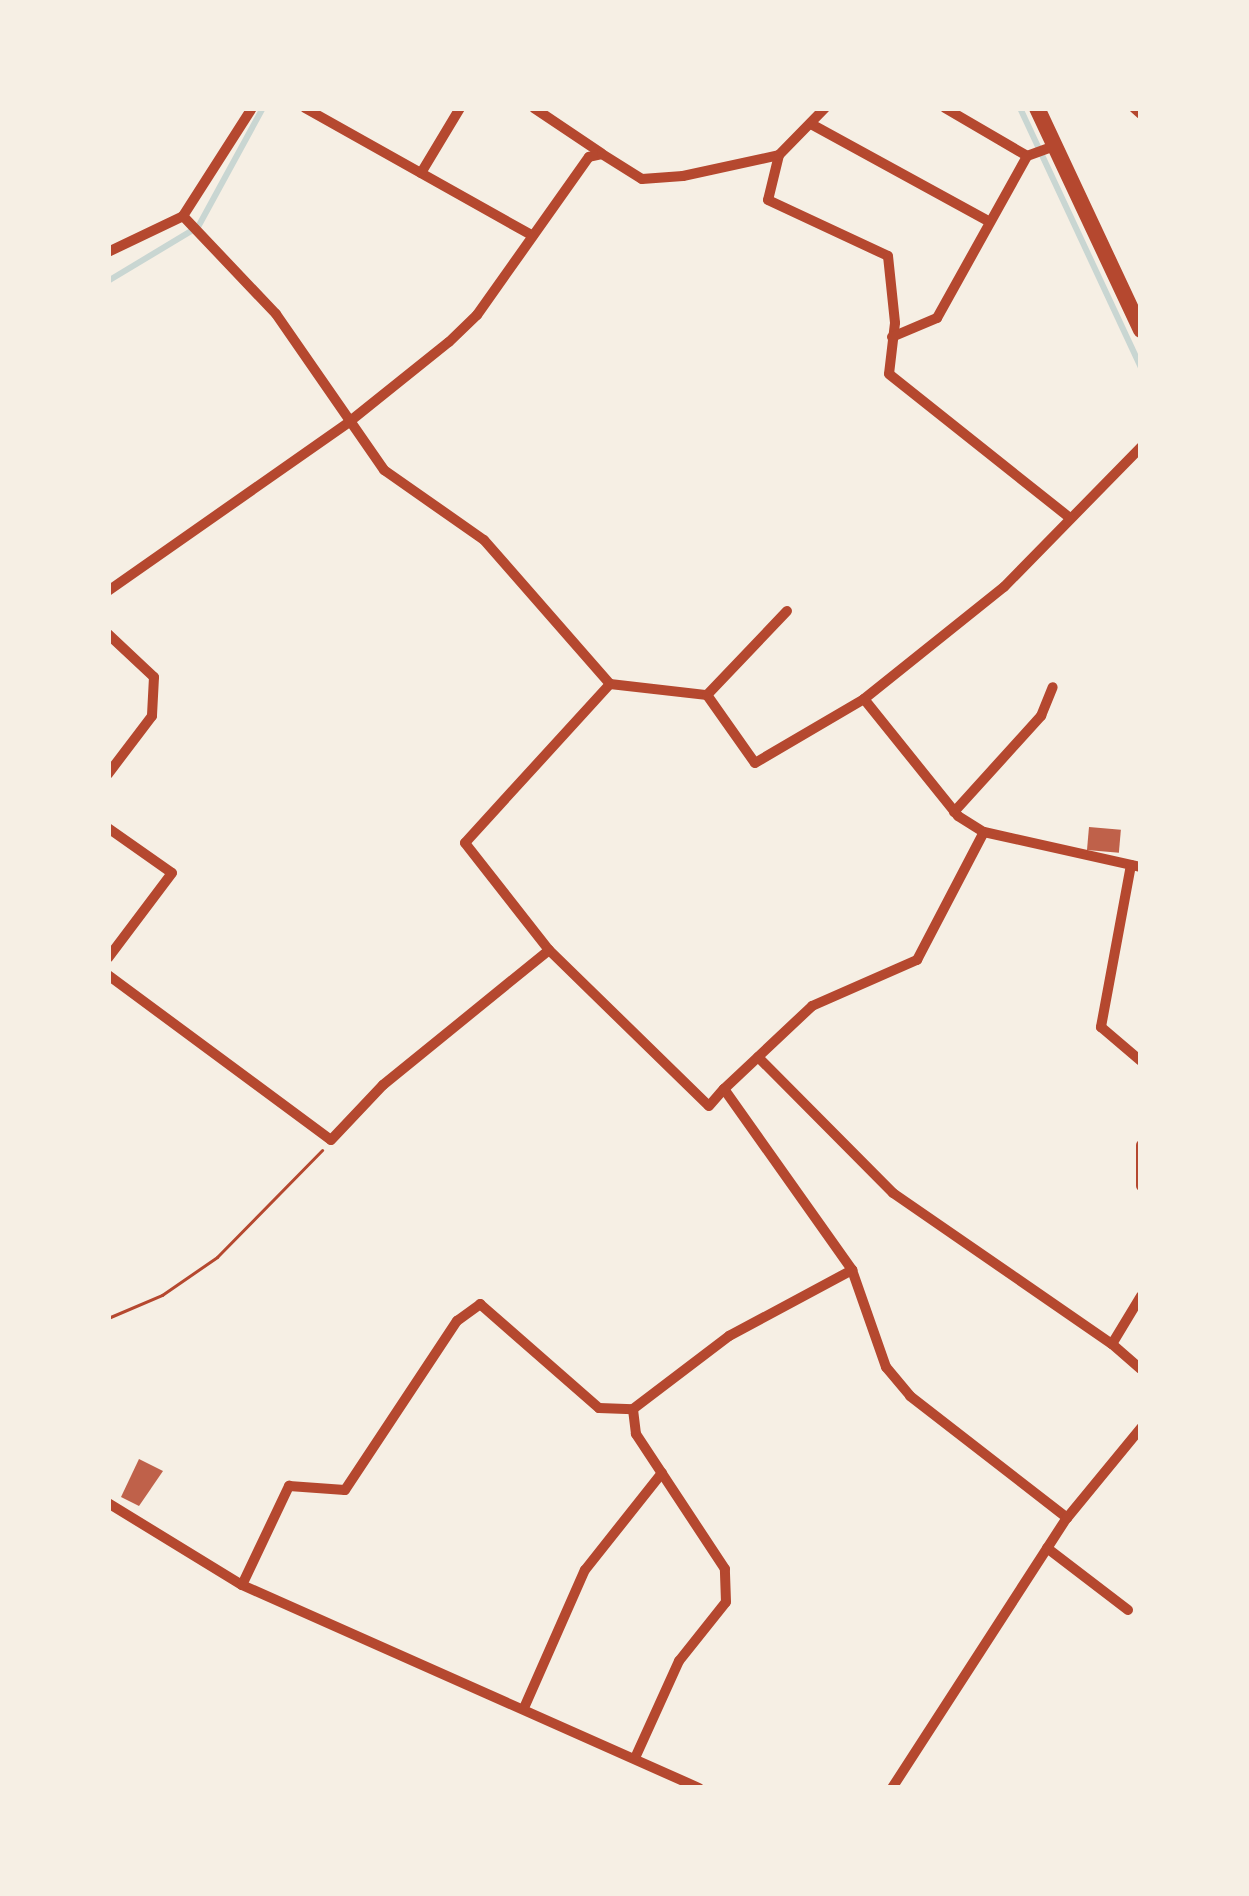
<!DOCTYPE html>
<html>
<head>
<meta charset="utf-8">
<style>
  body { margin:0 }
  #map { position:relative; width:1249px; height:1896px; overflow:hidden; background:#f6efe4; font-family:Figtree,sans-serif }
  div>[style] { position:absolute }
  .stream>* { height:6px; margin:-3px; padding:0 3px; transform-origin:3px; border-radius:3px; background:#c9d6d2 }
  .building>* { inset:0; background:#bf614a; transform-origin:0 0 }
  .path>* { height:3px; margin:-1.5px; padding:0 1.5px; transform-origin:1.5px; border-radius:1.5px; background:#b5482f }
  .minor>* { height:10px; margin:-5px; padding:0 5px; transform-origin:5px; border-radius:5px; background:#b5482f }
  .primary>* { height:16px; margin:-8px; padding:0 8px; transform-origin:8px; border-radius:8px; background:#b5482f }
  span { translate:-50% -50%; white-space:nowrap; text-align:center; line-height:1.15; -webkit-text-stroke:9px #f6efe4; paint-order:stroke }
  .frame { position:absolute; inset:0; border:111px solid #f6efe4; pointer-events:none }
</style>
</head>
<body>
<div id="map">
  <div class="stream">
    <div style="left:1020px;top:108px;width:287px;rotate:65deg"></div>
    <div style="left:108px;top:281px;width:105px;rotate:-31deg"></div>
    <div style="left:198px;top:227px;width:136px;rotate:-61.4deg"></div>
  </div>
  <div class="building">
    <div style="left:1089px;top:827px;width:32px;height:23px;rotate:5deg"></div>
    <div style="clip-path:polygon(139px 1459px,163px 1471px,139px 1506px,121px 1497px)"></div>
  </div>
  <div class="path">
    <div style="left:108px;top:1318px;width:59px;rotate:-23.1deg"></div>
    <div style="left:162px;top:1295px;width:67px;rotate:-34.6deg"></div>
    <div style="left:217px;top:1257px;width:150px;rotate:-45.5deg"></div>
  </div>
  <div class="minor">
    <div style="left:305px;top:108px;width:261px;rotate:29.3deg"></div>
    <div style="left:534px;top:108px;width:81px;rotate:33.9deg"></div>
    <div style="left:945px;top:108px;width:95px;rotate:30.3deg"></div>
    <div style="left:1027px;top:156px;width:30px;rotate:-20deg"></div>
    <div style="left:1134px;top:108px;width:9px;rotate:41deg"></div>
    <div style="left:811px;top:124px;width:202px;rotate:28.7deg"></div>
    <div style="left:779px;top:155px;width:46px;rotate:103.7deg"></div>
    <div style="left:768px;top:200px;width:132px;rotate:25deg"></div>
    <div style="left:888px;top:256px;width:67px;rotate:84deg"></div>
    <div style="left:895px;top:323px;width:51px;rotate:96.7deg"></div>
    <div style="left:889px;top:374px;width:231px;rotate:38.5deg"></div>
    <div style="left:421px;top:173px;width:76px;rotate:-59deg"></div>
    <div style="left:183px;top:216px;width:135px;rotate:46.5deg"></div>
    <div style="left:276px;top:314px;width:190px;rotate:55.3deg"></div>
    <div style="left:384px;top:470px;width:122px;rotate:35deg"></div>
    <div style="left:484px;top:540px;width:191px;rotate:48.8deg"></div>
    <div style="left:610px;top:684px;width:215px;rotate:132.4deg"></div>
    <div style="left:465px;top:843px;width:136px;rotate:51.9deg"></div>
    <div style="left:549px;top:950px;width:223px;rotate:44.3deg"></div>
    <div style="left:709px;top:1106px;width:23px;rotate:-49deg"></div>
    <div style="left:724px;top:1089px;width:222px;rotate:54.7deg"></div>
    <div style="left:852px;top:1270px;width:103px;rotate:70.7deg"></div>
    <div style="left:886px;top:1367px;width:38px;rotate:50deg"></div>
    <div style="left:910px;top:1396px;width:199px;rotate:37.8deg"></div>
    <div style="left:108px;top:252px;width:83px;rotate:-25.6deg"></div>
    <div style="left:183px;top:216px;width:128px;rotate:-57.4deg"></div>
    <div style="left:892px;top:337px;width:49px;rotate:-22.9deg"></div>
    <div style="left:937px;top:318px;width:185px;rotate:-60.9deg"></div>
    <div style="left:108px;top:591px;width:294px;rotate:-35deg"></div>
    <div style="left:349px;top:422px;width:128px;rotate:-38.7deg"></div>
    <div style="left:449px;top:342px;width:39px;rotate:-44deg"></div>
    <div style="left:477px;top:315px;width:194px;rotate:-54.7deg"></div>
    <div style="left:589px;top:157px;width:13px;rotate:-13deg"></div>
    <div style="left:602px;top:154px;width:47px;rotate:32deg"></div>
    <div style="left:642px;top:179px;width:41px;rotate:-4.2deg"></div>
    <div style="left:683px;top:176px;width:98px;rotate:-12.3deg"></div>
    <div style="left:779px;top:155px;width:66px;rotate:-45.6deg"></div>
    <div style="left:108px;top:634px;width:63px;rotate:43.1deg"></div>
    <div style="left:154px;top:677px;width:39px;rotate:93deg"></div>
    <div style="left:152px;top:716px;width:73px;rotate:127.2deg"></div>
    <div style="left:610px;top:684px;width:98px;rotate:6.5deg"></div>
    <div style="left:707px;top:695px;width:83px;rotate:54.8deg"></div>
    <div style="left:755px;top:763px;width:126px;rotate:-30.4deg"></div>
    <div style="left:864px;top:699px;width:179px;rotate:-38.7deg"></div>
    <div style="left:1004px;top:587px;width:196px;rotate:-45.6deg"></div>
    <div style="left:707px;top:695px;width:116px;rotate:-46.4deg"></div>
    <div style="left:864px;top:699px;width:150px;rotate:51.2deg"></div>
    <div style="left:958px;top:816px;width:31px;rotate:32deg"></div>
    <div style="left:984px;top:832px;width:161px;rotate:12.6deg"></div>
    <div style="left:954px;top:812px;width:130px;rotate:-47.8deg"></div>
    <div style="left:1041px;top:716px;width:31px;rotate:-68deg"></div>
    <div style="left:108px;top:828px;width:78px;rotate:35.1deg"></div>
    <div style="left:172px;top:873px;width:106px;rotate:127deg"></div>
    <div style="left:1131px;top:865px;width:165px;rotate:100.5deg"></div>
    <div style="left:1101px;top:1027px;width:52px;rotate:40.4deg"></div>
    <div style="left:108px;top:975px;width:277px;rotate:36.5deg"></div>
    <div style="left:331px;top:1140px;width:76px;rotate:-46.6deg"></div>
    <div style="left:383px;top:1085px;width:214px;rotate:-39.1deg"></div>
    <div style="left:758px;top:1057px;width:192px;rotate:45.2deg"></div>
    <div style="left:893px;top:1193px;width:266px;rotate:34.6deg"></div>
    <div style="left:724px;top:1089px;width:121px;rotate:-43.3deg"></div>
    <div style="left:812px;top:1006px;width:115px;rotate:-23.7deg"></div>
    <div style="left:917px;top:960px;width:144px;rotate:-62.4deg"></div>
    <div style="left:1141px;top:1145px;width:41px;rotate:90deg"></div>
    <div style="left:1141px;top:1296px;width:56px;rotate:121.1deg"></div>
    <div style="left:1112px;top:1344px;width:38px;rotate:41deg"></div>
    <div style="left:108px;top:1503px;width:157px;rotate:31.5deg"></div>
    <div style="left:242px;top:1585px;width:500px;rotate:23.95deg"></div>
    <div style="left:1047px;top:1548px;width:102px;rotate:37.4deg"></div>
    <div style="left:242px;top:1585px;width:110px;rotate:-64.6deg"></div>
    <div style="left:289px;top:1486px;width:56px;rotate:4.1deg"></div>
    <div style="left:345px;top:1490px;width:203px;rotate:-56.5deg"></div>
    <div style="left:457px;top:1321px;width:29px;rotate:-36deg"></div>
    <div style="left:480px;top:1304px;width:158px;rotate:41.2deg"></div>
    <div style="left:599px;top:1408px;width:34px;rotate:2deg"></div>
    <div style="left:524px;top:1708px;width:151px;rotate:-66.2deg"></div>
    <div style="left:585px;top:1570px;width:124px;rotate:-51.6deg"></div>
    <div style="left:635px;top:1758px;width:107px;rotate:-65.6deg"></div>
    <div style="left:679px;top:1661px;width:75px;rotate:-51.5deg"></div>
    <div style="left:726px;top:1602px;width:33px;rotate:-92deg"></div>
    <div style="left:725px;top:1569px;width:162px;rotate:-123.4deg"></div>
    <div style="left:636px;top:1434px;width:25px;rotate:-97deg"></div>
    <div style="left:633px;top:1409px;width:121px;rotate:-37.2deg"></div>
    <div style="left:729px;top:1336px;width:140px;rotate:-28.2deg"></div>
    <div style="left:892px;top:1788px;width:322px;rotate:-57.1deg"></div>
    <div style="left:1067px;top:1518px;width:117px;rotate:-50.6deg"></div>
  </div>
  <div class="primary">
    <div style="left:1037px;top:108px;width:245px;rotate:64.9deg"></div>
  </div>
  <div class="frame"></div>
</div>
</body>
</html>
